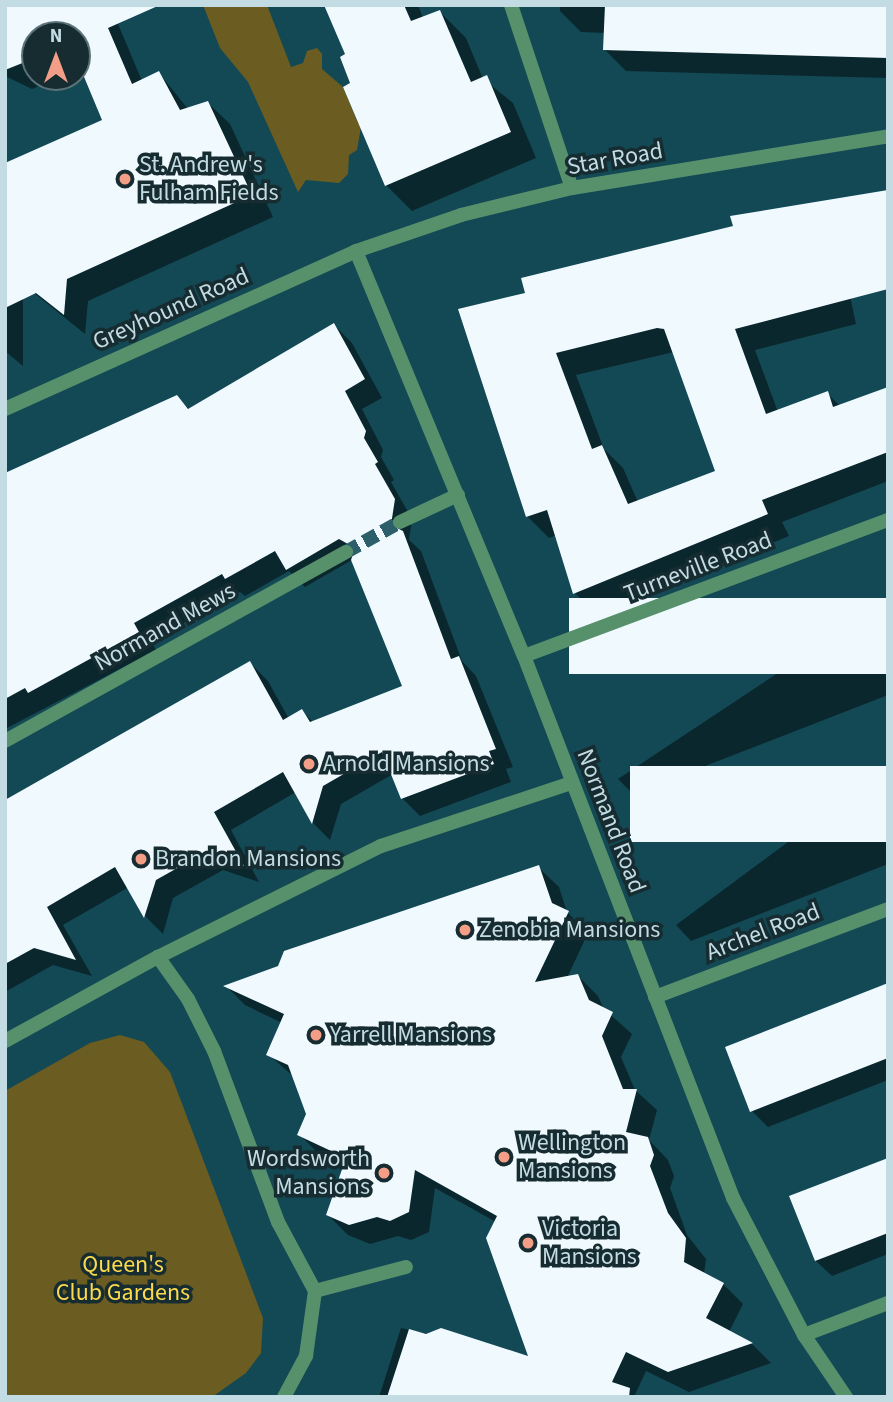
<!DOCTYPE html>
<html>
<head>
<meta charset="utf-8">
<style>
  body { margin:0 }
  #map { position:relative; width:893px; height:1402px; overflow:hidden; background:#134955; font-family:"Source Sans 3",sans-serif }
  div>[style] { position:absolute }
  .green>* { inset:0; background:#6b5c21 }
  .shadow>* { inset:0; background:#0007 }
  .building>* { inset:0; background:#f0f9fe; transform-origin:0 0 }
  .street-tunnel>* { height:14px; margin-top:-7px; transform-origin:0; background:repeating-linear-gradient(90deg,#2d5f6a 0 14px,transparent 0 21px) }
  .street>* { height:14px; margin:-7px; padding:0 7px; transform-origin:7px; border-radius:7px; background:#57916c }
  .dots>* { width:19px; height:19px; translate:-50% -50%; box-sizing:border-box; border:4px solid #162c31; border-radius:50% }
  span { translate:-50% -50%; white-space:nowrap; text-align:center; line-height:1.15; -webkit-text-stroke:7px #162c31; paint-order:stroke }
  .street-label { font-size:24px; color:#c3dce3 }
  .poi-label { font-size:24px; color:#c3dce3 }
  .left { translate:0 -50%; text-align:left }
  .right { translate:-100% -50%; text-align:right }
  .park-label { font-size:24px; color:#fcda4d }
  .frame { position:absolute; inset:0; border:7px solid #c3dce3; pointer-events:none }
  .north { position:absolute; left:21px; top:21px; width:70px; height:70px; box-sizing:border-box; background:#162c31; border:2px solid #5b7278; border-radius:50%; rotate:0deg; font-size:19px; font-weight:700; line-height:28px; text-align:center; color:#c3dce3 }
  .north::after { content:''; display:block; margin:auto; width:24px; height:32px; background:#f49e88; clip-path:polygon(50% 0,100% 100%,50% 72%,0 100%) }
</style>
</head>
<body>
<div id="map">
  <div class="green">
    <div style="clip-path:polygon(203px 5px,267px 5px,291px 67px,303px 63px,307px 51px,317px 48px,322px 54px,322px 69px,343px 87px,358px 123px,362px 121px,357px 150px,349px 155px,348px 174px,339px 183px,306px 180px,298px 192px,248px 82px,220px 48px)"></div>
    <div style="clip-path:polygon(120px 1035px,144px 1042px,170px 1072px,263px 1318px,261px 1353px,246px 1373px,212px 1397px,5px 1397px,5px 1091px,90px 1043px)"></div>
  </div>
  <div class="shadow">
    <div style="clip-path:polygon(5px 5px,110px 5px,142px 81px,159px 73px,188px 109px,208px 103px,230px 124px,273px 217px,88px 301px,85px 334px,23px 284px,23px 366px,5px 351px,5px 166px,104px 121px,83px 68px,77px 71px,77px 35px,35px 35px,35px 77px,61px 77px,32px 89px,5px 76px)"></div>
    <div style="clip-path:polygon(326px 5px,418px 5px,423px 18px,440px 12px,466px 38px,483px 79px,513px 103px,536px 158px,412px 211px,386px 185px,347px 55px)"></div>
    <div style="clip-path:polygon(560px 5px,888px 5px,888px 78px,626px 71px,605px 50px,606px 33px,581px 32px,560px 11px)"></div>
    <div style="clip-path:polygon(evenodd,849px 291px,856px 324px,755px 350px,778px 412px,827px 393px,841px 407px,888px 389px,888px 481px,782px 522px,789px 536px,596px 615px,575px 593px,557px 535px,549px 538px,527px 516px,460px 310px,849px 291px,674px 352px,718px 472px,638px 502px,623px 468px,604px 449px,576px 375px,674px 352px)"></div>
    <div style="clip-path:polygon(334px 325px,352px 343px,382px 398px,362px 409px,383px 450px,381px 457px,394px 480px,391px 482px,412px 519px,409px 540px,421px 551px,462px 661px,476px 676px,513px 767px,506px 769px,511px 782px,420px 816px,402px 798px,393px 774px,341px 804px,330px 840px,313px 823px,296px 792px,231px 830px,259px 882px,223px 870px,173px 898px,163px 934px,146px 917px,129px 887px,63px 925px,92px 976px,53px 965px,5px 992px,5px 801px,250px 663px,268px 681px,289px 719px,302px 711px,313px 722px,404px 687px,352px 560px,305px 587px,289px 571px,245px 596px,240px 592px,151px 641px,156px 650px,5px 729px,5px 475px,177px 397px,190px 410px)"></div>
    <div style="clip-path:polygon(888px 600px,888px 695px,633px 794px,618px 779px)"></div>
    <div style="clip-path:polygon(888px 768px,888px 864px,691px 941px,676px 925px)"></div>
    <div style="clip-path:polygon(538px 867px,559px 887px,567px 912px,588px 933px,567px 978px,578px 976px,598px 996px,604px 1009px,632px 1034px,621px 1057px,635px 1090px,657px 1110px,649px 1140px,668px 1160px,674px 1176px,670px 1188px,687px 1235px,706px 1259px,704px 1274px,723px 1284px,743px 1304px,729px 1332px,752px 1344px,771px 1363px,689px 1392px,646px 1371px,634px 1397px,379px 1397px,401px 1328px,530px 1358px,496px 1222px,435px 1188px,429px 1232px,411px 1240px,398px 1236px,370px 1244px,348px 1235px,328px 1215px,345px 1167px,319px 1154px,299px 1134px,308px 1114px,294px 1077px,268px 1054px,282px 1023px,245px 1005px,226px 986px)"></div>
    <div style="clip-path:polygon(888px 985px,888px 1080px,768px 1127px,752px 1111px)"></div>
    <div style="clip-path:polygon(888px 1160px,888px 1254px,832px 1276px,816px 1261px,791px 1197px)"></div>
  </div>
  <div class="building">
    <div style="clip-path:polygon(5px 5px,160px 5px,108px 28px,132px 84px,159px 71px,180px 110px,208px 101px,252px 195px,67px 279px,64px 315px,36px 293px,5px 308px,5px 163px,102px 120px,77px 60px,77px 35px,35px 35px,35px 58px,5px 70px)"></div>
    <div style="clip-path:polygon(324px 5px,404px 5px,411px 21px,440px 10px,471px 82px,487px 75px,511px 132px,385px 186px,343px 87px,350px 83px,340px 57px,345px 54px)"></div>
    <div style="clip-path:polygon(605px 5px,888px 5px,888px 58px,603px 50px)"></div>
    <div style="clip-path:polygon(evenodd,888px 190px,888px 289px,735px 329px,766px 414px,828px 391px,833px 407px,888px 387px,888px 452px,762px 500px,768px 514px,573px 594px,547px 510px,526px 517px,458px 309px,525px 293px,521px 278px,733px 226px,730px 216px,888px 190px,657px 328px,664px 329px,715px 471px,628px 504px,602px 445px,592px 449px,556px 353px,657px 328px)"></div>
    <div style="clip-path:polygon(334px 323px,365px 379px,345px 391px,366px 431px,364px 438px,378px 462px,375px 464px,395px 499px,391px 525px,403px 531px,451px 659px,459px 656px,496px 749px,489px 751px,494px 764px,401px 799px,382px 752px,323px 786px,312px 824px,283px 772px,214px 812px,244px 866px,204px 853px,156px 880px,144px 918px,115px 867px,47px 907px,76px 960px,34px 948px,5px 964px,5px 800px,250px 661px,283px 720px,302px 709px,310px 722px,402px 686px,351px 560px,355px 548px,339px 539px,286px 570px,275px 551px,225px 579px,222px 574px,134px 623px,139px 632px,28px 693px,25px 688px,5px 699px,5px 473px,177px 395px,188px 409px)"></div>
    <div style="left:888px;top:598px;width:76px;height:319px;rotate:90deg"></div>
    <div style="left:888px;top:766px;width:76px;height:258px;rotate:90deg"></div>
    <div style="clip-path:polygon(539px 865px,552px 903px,569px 911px,535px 982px,578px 974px,589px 1000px,613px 1012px,602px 1036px,623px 1089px,637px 1089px,626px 1132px,648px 1137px,654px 1155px,650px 1166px,668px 1213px,686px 1238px,684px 1262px,724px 1283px,706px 1318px,753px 1343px,668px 1372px,626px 1352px,612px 1382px,630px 1388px,629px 1397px,387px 1397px,409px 1329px,426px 1334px,441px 1328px,528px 1356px,486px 1238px,497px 1216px,415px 1170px,409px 1212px,390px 1221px,377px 1217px,349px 1225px,326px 1215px,346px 1158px,297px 1135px,306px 1114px,288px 1065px,266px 1055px,284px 1014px,223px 986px,278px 966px,284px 951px)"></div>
    <div style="clip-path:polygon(888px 983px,888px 1058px,750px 1112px,725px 1047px)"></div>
    <div style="clip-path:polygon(888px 1158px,888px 1233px,815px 1261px,789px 1196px)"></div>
  </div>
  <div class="street-tunnel">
    <div style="left:346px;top:552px;width:62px;rotate:-29.1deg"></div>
  </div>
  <div class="street">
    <div style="left:511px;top:5px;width:193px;rotate:71.6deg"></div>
    <div style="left:356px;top:251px;width:438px;rotate:67.5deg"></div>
    <div style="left:524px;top:656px;width:581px;rotate:68.91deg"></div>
    <div style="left:733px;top:1198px;width:154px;rotate:62.6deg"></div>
    <div style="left:804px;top:1335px;width:75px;rotate:55.9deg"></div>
    <div style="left:5px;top:409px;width:385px;rotate:-24.2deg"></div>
    <div style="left:356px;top:251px;width:111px;rotate:-18.9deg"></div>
    <div style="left:461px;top:215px;width:114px;rotate:-13.7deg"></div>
    <div style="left:572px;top:188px;width:320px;rotate:-9.3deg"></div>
    <div style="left:400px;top:522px;width:64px;rotate:-25deg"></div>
    <div style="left:524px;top:656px;width:389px;rotate:-20.5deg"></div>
    <div style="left:5px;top:741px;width:390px;rotate:-29deg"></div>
    <div style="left:655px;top:997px;width:249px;rotate:-20.7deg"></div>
    <div style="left:5px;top:1041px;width:175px;rotate:-28.8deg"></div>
    <div style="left:315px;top:1291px;width:94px;rotate:-14.8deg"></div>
    <div style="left:804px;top:1335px;width:90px;rotate:-20.9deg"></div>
    <div style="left:284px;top:1397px;width:47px;rotate:-61.8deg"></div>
    <div style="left:306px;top:1356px;width:66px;rotate:-82.1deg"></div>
    <div style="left:315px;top:1291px;width:78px;rotate:-118.2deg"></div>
    <div style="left:278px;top:1222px;width:183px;rotate:-110.5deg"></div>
    <div style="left:214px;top:1051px;width:58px;rotate:-116.6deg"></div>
    <div style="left:188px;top:999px;width:52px;rotate:-125.5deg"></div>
    <div style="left:158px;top:957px;width:249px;rotate:-26.5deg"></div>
    <div style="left:381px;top:846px;width:200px;rotate:-18.3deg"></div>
  </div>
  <div class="dots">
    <div style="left:125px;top:179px;background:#f49e88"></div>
    <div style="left:309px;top:764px;background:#f49e88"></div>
    <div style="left:141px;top:859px;background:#f49e88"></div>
    <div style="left:465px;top:930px;background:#f49e88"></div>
    <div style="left:316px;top:1035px;background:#f49e88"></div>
    <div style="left:504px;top:1157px;background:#f49e88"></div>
    <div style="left:384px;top:1173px;background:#f49e88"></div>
    <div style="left:528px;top:1243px;background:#f49e88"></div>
  </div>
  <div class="street-label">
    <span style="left:615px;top:159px;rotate:-10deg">Star Road</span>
    <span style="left:171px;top:309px;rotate:-24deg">Greyhound Road</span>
    <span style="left:698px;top:567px;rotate:-21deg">Turneville Road</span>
    <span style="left:165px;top:627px;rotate:-29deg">Normand Mews</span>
    <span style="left:611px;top:821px;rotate:69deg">Normand Road</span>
    <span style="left:763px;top:932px;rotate:-21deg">Archel Road</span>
  </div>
  <div class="poi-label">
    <span class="left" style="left:139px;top:179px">St. Andrew's<br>Fulham Fields</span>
    <span class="left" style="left:323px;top:764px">Arnold Mansions</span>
    <span class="left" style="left:155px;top:859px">Brandon Mansions</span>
    <span class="left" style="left:479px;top:930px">Zenobia Mansions</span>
    <span class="left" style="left:330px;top:1035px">Yarrell Mansions</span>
    <span class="left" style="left:518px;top:1157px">Wellington<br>Mansions</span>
    <span class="right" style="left:370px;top:1173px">Wordsworth<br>Mansions</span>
    <span class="left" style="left:542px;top:1243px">Victoria<br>Mansions</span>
  </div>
  <div class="park-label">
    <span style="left:123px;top:1279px">Queen's<br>Club Gardens</span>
  </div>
  <div class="frame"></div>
  <div class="north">N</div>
</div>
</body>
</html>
